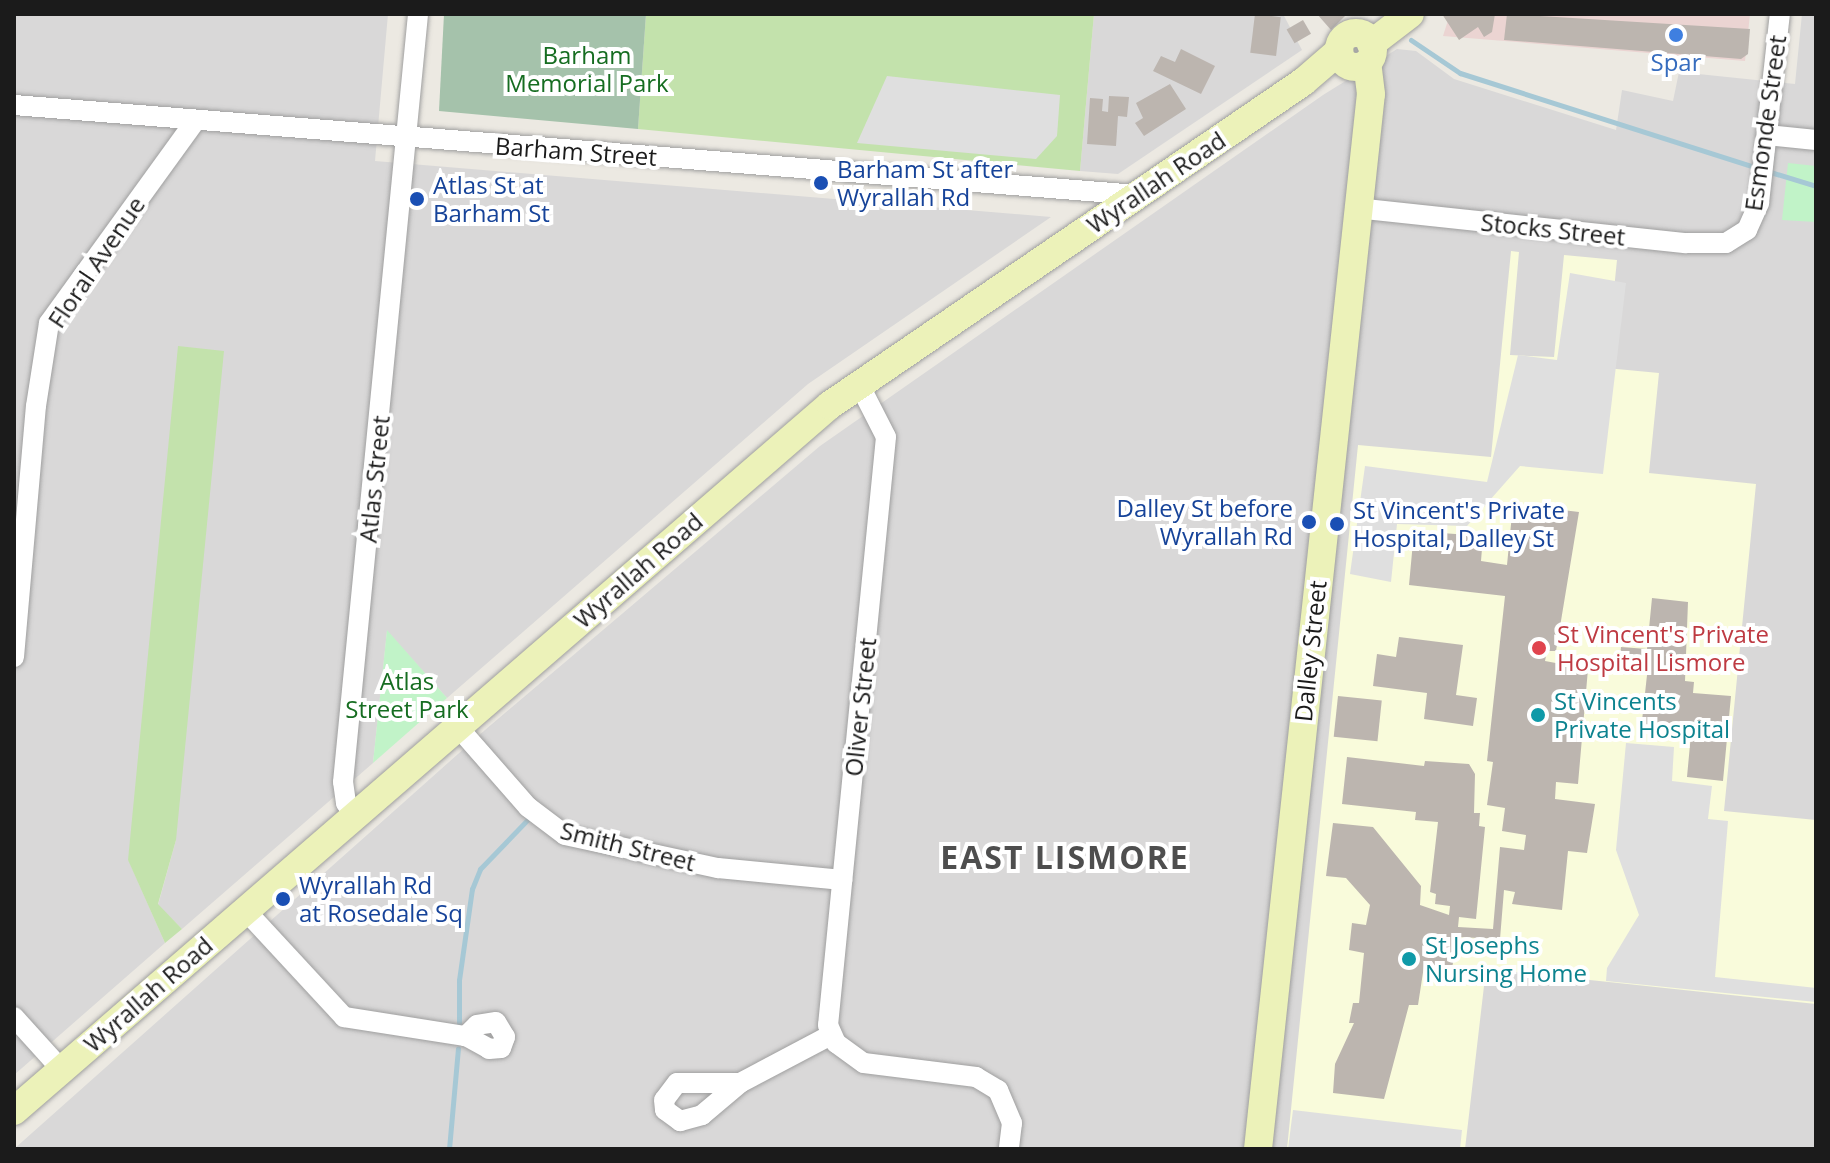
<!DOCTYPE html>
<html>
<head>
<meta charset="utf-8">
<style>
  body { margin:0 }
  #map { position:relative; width:1830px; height:1163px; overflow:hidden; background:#ece9e2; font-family:"Open Sans",sans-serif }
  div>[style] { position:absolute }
  .residential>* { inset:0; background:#d9d8d8 }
  .commercial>* { inset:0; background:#ebd4d2 }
  .education>* { inset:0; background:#f9fbdb }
  .grass>* { inset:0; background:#c3e2ac }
  .cemetery>* { inset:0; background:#a5c2ab }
  .park>* { inset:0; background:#c1f3c8 }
  .parking>* { inset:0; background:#dfdfdf }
  .stream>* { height:5px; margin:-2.5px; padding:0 2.5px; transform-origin:2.5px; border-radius:2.5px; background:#a6c8d5 }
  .building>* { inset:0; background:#bcb5af; transform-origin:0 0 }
  .roads { filter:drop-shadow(0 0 2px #9f9f9f) drop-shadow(0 0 2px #9f9f9f) }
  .street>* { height:20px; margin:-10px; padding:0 10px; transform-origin:10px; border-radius:10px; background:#fff }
  .secondary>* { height:28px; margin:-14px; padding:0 14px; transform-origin:14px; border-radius:14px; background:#ecf2b9 }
  .secondary>.ring { margin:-14px; padding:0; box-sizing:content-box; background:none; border:28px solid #ecf2b9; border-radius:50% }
  .dots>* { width:22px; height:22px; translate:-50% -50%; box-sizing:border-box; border:4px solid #fff; border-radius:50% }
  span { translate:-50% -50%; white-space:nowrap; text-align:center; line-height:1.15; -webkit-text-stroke:8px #fff; paint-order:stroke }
  .park-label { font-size:24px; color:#166d21 }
  .shop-label { font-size:24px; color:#366cbe }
  .street-label { font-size:24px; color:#1b1b1b }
  .transit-label { font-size:24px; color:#164399 }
  .left { translate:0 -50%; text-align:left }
  .right { translate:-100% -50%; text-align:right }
  .health-label { font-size:24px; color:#be3a42 }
  .culture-label { font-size:24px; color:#0d838f }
  .district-label { font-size:32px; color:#4e4e4e; font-weight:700; letter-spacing:2px }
  .frame { position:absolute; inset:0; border:16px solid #1b1b1b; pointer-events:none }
</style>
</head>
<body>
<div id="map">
  <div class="residential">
    <div style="clip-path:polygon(14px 14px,388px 14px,375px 161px,1051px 217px,808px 384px,447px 698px,387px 631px,373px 763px,182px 929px,158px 905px,176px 840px,128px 859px,165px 943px,14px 1075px)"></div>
    <div style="clip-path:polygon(1094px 14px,1283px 14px,1302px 50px,1118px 174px,1080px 171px)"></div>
    <div style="clip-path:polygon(1802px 14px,1816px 14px,1816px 1149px,14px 1149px,485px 730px,820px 446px,1323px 95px,1397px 49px,1416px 51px,1454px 79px,1616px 130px,1622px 90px,1673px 101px,1679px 72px,1795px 84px)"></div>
  </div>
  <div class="commercial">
    <div style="clip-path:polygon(1450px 14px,1750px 14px,1745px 61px,1443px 36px)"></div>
  </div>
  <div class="education">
    <div style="clip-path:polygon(1511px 251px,1519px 252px,1510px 355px,1554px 357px,1564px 255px,1617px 260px,1606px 368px,1659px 373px,1649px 473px,1756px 484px,1724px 811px,1816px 820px,1816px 1004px,1486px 969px,1465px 1149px,1287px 1149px,1358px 445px,1491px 457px)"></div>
  </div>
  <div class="grass">
    <div style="clip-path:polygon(646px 14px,1094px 14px,1080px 171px,638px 129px)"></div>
    <div style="clip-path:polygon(178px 346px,224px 351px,176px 840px,158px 904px,182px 929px,165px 943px,128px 860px)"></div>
  </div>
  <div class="cemetery">
    <div style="clip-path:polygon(444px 14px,646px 14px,638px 129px,439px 111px)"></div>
  </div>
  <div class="park">
    <div style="clip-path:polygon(1788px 163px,1816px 166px,1816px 222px,1782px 220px)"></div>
    <div style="clip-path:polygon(387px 630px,447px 698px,373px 763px)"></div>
  </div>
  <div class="parking">
    <div style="clip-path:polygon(887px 76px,1060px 95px,1057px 136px,1036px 159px,857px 143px)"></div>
    <div style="clip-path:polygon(1570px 273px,1626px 283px,1603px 474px,1520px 466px,1467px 526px,1397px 524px,1391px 582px,1350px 574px,1365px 466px,1487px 482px,1518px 355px,1557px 360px)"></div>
    <div style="clip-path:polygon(1626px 743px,1674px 747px,1672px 781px,1712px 786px,1708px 819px,1728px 821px,1715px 977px,1816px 988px,1816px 1002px,1606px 981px,1607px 968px,1639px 915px,1616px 850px)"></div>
    <div style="clip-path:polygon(1293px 1110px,1462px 1130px,1460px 1149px,1288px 1149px)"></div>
  </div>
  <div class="stream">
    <div style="left:1411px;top:40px;width:59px;rotate:34deg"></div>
    <div style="left:1460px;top:73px;width:312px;rotate:17.7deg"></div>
    <div style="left:1767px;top:171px;width:51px;rotate:17deg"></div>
    <div style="left:459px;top:1024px;width:44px;rotate:-90deg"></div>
    <div style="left:459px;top:980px;width:92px;rotate:-81.9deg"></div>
    <div style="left:472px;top:889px;width:22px;rotate:-68deg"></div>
    <div style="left:480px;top:869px;width:72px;rotate:-46.1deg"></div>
    <div style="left:449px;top:1149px;width:101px;rotate:-84.9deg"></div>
  </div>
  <div class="building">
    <div style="left:1255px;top:14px;width:26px;height:39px;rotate:7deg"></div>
    <div style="clip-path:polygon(1317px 14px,1347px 14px,1331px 30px)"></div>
    <div style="clip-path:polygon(1442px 14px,1495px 14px,1492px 32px,1484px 37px,1478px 27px,1459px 40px)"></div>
    <div style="clip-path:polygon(1507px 14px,1750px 29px,1748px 54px,1741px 59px,1504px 40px)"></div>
    <div style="left:1303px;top:20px;width:16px;height:19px;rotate:60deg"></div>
    <div style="clip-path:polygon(1181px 49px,1215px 66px,1201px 94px,1153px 71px,1161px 56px,1175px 62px)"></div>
    <div style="clip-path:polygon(1170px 84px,1186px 109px,1144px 136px,1135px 123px,1143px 118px,1136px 103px)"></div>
    <div style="clip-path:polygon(1109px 96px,1129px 97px,1127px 117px,1118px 116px,1116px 146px,1087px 144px,1090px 98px,1103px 99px,1102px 111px,1108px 112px)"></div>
    <div style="clip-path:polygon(1513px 504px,1579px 512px,1556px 651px,1547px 651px,1545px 661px,1588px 669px,1578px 784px,1556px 782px,1555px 799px,1595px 804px,1587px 853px,1568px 851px,1562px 910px,1512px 904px,1515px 892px,1504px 890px,1500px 939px,1458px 937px,1452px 968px,1424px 966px,1418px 1005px,1409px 1005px,1384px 1099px,1333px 1093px,1335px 1064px,1354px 1023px,1349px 1023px,1353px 1003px,1359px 1003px,1364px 953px,1349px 950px,1352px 923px,1366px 925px,1370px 905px,1346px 878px,1326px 876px,1333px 823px,1373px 827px,1421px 886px,1420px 905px,1449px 915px,1450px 906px,1435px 904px,1436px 894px,1430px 892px,1438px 822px,1415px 820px,1416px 812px,1342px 804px,1347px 757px,1424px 766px,1425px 761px,1469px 764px,1475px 774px,1474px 813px,1480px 813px,1479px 826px,1485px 827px,1476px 919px,1459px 917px,1458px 927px,1493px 929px,1500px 847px,1524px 850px,1526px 835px,1502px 831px,1505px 808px,1487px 805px,1493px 762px,1487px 761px,1505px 596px,1409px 585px,1414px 531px,1483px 536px,1481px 561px,1507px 565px)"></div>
    <div style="clip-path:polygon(1652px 598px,1688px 602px,1685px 681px,1694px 682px,1693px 693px,1731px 696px,1723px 781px,1687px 777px,1691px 734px,1641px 730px,1647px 675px,1618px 673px,1621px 647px,1647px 649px)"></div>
    <div style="clip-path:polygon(1399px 637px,1463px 645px,1456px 695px,1477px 698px,1473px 726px,1424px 719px,1427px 693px,1373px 686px,1377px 654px,1396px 657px)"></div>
    <div style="left:1338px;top:696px;width:44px;height:41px;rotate:6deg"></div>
  </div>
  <div class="roads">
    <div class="street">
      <div style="left:14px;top:105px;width:1127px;rotate:4.58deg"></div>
      <div style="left:1767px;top:135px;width:49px;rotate:5.8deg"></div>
      <div style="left:1356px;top:208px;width:332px;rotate:6.1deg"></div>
      <div style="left:1686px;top:243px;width:40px"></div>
      <div style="left:1726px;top:243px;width:25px;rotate:-32deg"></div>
      <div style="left:1747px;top:230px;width:30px;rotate:-66deg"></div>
      <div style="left:1759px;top:203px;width:190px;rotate:-83.7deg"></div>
      <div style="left:859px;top:384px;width:59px;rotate:63deg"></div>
      <div style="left:886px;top:437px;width:591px;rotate:95.63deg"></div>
      <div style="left:828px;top:1025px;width:20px;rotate:66deg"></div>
      <div style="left:836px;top:1043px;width:34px;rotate:36deg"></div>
      <div style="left:864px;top:1063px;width:113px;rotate:7.1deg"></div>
      <div style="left:976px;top:1077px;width:26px;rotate:31deg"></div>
      <div style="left:998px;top:1090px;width:36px;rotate:67deg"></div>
      <div style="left:1012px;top:1123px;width:26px;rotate:97deg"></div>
      <div style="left:14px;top:657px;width:252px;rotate:-85deg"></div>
      <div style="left:36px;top:406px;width:84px;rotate:-81.1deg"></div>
      <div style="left:49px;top:323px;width:249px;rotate:-54.1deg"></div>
      <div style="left:457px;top:726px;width:108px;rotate:48.8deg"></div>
      <div style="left:528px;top:807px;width:46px;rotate:37.1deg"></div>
      <div style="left:565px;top:835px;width:157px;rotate:12.2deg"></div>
      <div style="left:718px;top:868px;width:125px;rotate:5.5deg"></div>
      <div style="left:356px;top:816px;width:16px;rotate:-128deg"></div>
      <div style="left:346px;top:803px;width:21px;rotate:-98deg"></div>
      <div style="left:343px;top:782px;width:772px;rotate:-84.42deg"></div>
      <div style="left:245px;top:910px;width:146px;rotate:47.2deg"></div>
      <div style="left:344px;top:1017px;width:123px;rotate:8.9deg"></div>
      <div style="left:466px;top:1036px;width:26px;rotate:29deg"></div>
      <div style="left:489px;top:1049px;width:12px;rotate:-5deg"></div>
      <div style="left:501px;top:1048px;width:12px;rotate:-70deg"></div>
      <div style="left:505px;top:1037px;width:17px;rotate:-121deg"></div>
      <div style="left:496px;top:1022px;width:19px;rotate:171deg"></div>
      <div style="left:477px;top:1025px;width:16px;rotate:135deg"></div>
      <div style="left:14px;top:1017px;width:70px;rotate:47.9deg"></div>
      <div style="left:740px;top:1083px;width:63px;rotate:180deg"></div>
      <div style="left:677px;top:1083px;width:21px;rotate:127deg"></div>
      <div style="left:664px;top:1100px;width:10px;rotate:84deg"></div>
      <div style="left:665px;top:1110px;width:19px;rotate:36deg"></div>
      <div style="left:680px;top:1121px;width:23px;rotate:-15deg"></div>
      <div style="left:702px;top:1115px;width:50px;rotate:-40.1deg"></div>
      <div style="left:740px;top:1083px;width:103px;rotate:-27.8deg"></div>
    </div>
    <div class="secondary">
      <div class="ring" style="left:1339px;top:33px;width:6px;height:6px"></div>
      <div style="left:1371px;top:44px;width:49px;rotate:-37.6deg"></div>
      <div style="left:14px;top:1111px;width:1079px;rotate:-40.87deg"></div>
      <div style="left:830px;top:405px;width:573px;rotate:-34.33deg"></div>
      <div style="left:1303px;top:82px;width:48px;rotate:-40.7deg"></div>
      <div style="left:1258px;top:1149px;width:1061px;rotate:-83.89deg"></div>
      <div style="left:1371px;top:94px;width:31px;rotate:-97deg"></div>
    </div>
  </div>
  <div class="dots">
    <div style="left:1676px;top:35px;background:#3f7fe0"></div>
    <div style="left:821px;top:183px;background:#1a4fb4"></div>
    <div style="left:417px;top:199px;background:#1a4fb4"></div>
    <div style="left:1309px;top:522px;background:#1a4fb4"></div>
    <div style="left:1337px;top:524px;background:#1a4fb4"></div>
    <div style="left:1539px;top:648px;background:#e0444e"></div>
    <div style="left:1538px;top:715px;background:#0f9aa8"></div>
    <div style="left:283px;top:899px;background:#1a4fb4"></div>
    <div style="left:1409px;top:959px;background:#0f9aa8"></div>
  </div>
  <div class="park-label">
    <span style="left:587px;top:69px">Barham<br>Memorial Park</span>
    <span style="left:407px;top:695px">Atlas<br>Street Park</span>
  </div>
  <div class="shop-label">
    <span style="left:1676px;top:62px">Spar</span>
  </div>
  <div class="street-label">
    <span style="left:1765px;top:123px;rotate:-82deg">Esmonde Street</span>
    <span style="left:576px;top:151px;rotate:4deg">Barham Street</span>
    <span style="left:1156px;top:182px;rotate:-34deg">Wyrallah Road</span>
    <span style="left:1553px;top:229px;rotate:6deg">Stocks Street</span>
    <span style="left:96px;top:262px;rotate:-56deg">Floral Avenue</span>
    <span style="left:374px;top:479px;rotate:-84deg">Atlas Street</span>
    <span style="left:638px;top:570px;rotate:-41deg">Wyrallah Road</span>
    <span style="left:1310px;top:651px;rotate:-84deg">Dalley Street</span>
    <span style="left:860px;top:707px;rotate:-84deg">Oliver Street</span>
    <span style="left:628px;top:846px;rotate:14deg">Smith Street</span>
    <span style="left:148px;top:994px;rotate:-41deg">Wyrallah Road</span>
  </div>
  <div class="transit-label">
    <span class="left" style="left:837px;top:183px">Barham St after<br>Wyrallah Rd</span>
    <span class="left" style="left:433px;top:199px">Atlas St at<br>Barham St</span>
    <span class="right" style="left:1293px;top:522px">Dalley St before<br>Wyrallah Rd</span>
    <span class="left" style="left:1353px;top:524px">St Vincent's Private<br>Hospital, Dalley St</span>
    <span class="left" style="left:299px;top:899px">Wyrallah Rd<br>at Rosedale Sq</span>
  </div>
  <div class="health-label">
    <span class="left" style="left:1557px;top:648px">St Vincent's Private<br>Hospital Lismore</span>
  </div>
  <div class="culture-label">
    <span class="left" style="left:1554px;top:715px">St Vincents<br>Private Hospital</span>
    <span class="left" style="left:1425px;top:959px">St Josephs<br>Nursing Home</span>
  </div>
  <div class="district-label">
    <span style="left:1065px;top:857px">EAST LISMORE</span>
  </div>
  <div class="frame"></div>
</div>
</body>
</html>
